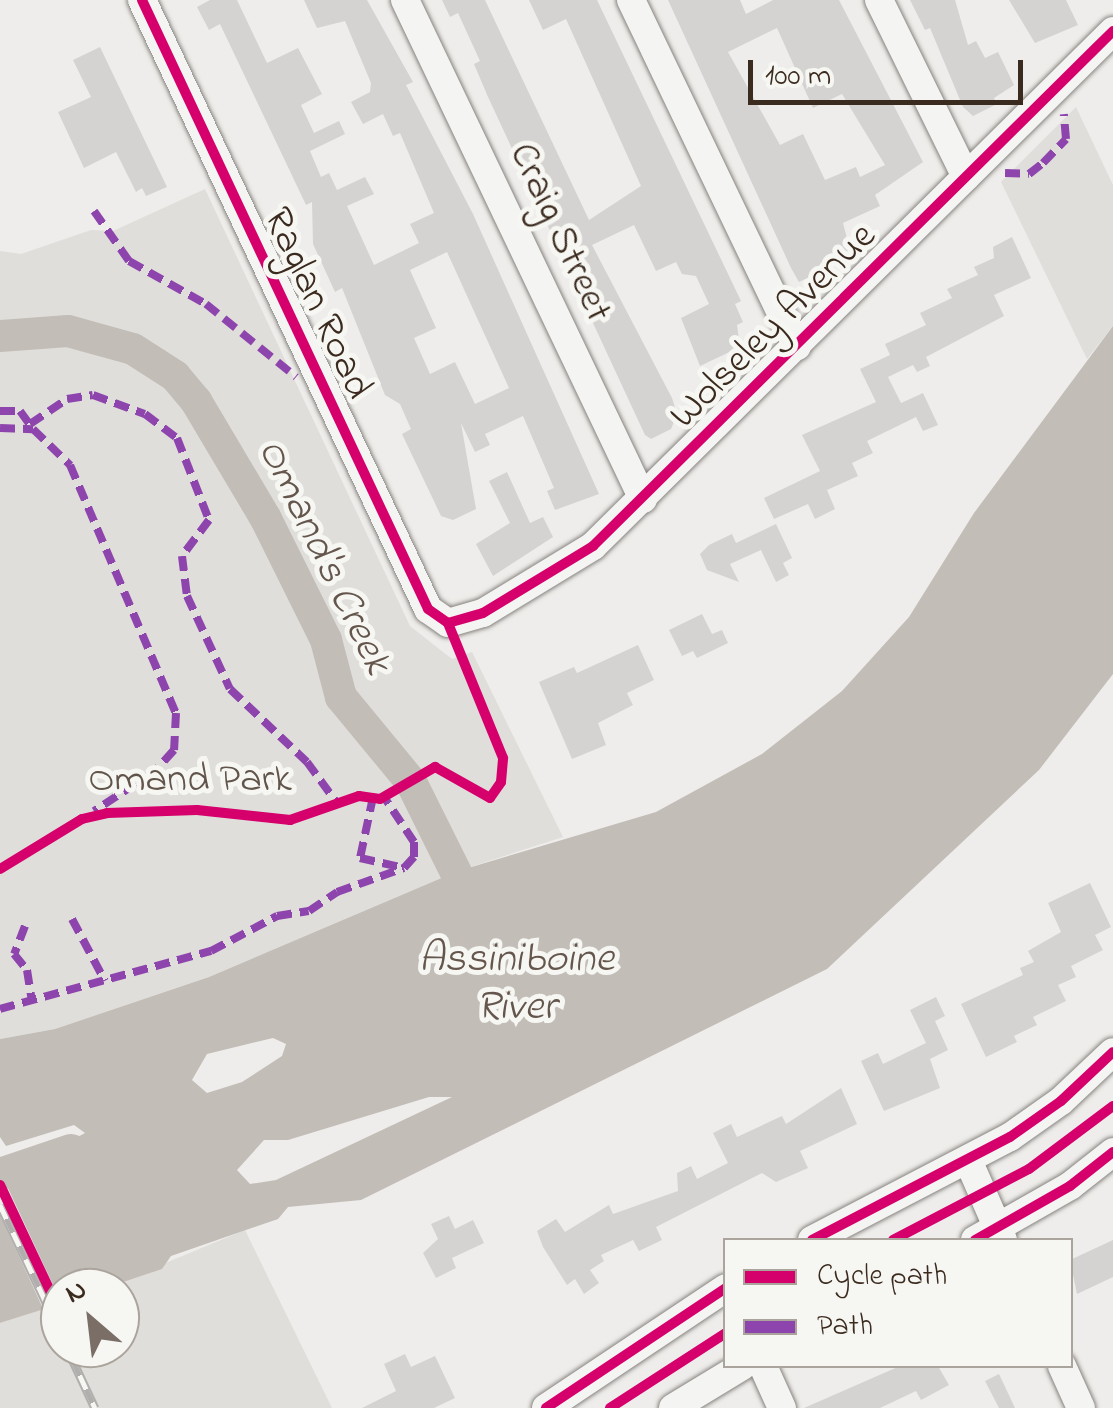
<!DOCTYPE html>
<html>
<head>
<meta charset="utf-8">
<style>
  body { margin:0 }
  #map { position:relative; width:1113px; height:1408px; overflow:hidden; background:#eeedeb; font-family:"Indie Flower",sans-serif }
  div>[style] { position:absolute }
  .built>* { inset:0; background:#e0deda }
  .water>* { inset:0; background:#c2bdb7 }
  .pier>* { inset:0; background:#eeedeb }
  .river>* { height:32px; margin:-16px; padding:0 16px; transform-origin:16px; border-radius:16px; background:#c2bdb7 }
  .building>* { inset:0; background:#d4d3d1 }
  .roads { filter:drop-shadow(0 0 2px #87837f) drop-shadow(0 0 2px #87837f) }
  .minor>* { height:28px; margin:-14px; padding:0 14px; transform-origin:14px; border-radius:14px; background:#f4f4f2 }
  .rail>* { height:9px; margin-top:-4.5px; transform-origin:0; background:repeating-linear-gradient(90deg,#f6f6f2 0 15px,#b1afad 0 30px); box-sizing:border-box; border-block:2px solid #b1afad }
  .quiet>* { height:8px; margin-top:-4px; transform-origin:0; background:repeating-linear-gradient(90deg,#8e44ad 0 15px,transparent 0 23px) }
  .cycleway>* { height:10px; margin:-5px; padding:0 5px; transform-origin:5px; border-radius:5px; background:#d6006c }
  span { translate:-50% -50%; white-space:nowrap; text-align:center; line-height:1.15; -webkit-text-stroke:10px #f6f6f2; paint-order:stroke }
  .street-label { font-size:40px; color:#3b2a1e }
  .park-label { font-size:40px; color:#61544a }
  .water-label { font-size:42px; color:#64564c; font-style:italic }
  .legend { position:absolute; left:723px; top:1238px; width:350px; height:130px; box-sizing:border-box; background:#f6f6f2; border:2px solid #aba49d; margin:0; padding:12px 18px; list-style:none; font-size:30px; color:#3b2a1e }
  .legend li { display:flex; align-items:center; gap:20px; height:50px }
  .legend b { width:50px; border:2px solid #aba49d }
  .north { position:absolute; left:40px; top:1268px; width:100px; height:100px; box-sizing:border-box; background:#f6f6f2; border:2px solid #aba49d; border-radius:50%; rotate:332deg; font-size:28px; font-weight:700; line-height:40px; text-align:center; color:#3b2a1e }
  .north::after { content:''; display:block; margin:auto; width:35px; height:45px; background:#7a6e66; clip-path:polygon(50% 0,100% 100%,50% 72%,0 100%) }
  .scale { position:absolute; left:748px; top:60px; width:275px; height:45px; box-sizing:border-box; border:5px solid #3b2a1e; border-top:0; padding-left:12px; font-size:30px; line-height:35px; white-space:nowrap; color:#3b2a1e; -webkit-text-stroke:8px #f6f6f2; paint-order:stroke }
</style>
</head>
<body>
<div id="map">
  <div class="built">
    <div style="clip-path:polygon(1076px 107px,1113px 185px,1113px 326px,1087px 359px,1001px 182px)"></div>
    <div style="clip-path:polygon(205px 189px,410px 626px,452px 659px,472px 652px,563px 837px,458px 871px,209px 977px,55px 1029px,0 1039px,0 344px,79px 341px,131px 358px,166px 380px,225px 457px,313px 635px,331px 627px,279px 524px,194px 385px,125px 338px,63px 323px,0 328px,0 251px,21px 254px,91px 230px,113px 231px)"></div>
    <div style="clip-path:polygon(245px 1230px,332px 1408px,0 1408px,0 1323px,60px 1304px,60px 1348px,120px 1348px,120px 1288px,105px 1288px)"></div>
  </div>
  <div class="water">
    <div style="clip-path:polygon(evenodd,1113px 326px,1113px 674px,1039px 770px,827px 969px,361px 1200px,288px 1207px,278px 1219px,171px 1256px,162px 1269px,105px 1288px,60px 1288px,60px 1304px,0 1323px,0 1196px,35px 1160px,85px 1133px,74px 1125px,6px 1146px,0 1137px,0 1039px,55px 1029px,209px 977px,458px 871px,656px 812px,762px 754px,842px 691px,909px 617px,974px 513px,1113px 326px,273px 1038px,286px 1044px,282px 1056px,242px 1082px,207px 1093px,192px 1080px,207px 1054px,273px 1038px,1113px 326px,429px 1097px,452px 1097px,276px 1180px,250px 1184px,237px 1170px,264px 1140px,288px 1140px,429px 1097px)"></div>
  </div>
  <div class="pier">
    <div style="clip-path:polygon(7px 1186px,60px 1300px,60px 1310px,46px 1315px,0 1215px,0 1190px)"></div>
  </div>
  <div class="river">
    <div style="left:0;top:336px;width:68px;rotate:-4.2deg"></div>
    <div style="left:68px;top:331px;width:67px;rotate:15.5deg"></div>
    <div style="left:133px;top:349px;width:50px;rotate:32.7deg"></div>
    <div style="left:175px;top:376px;width:33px;rotate:50deg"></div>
    <div style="left:196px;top:401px;width:137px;rotate:59.3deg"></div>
    <div style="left:266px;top:519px;width:135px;rotate:63.6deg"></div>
    <div style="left:326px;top:640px;width:59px;rotate:75.3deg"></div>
    <div style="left:341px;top:697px;width:110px;rotate:50.5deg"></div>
    <div style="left:411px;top:782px;width:144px;rotate:63.6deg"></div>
    <div style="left:0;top:1174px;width:75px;rotate:-18.7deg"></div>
  </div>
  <div class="building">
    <div style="clip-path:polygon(evenodd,210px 0,237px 0,267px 63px,298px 48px,322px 94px,301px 105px,314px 133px,339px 121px,345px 134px,310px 151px,321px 177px,329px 173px,337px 190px,365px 177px,374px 194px,347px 206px,374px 265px,419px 243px,410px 224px,434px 213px,400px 133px,393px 136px,383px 114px,363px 124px,351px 102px,370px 92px,371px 83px,345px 21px,317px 28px,304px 0,367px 0,413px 82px,406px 85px,473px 214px,599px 494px,555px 510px,547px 491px,554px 488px,523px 416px,485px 434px,490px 445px,475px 452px,461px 423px,476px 509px,453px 520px,441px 516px,402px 434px,411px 429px,400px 404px,385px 395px,342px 288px,335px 292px,313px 244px,312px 202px,306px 205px,220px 24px,209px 30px,197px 7px,210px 0,447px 252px,509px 388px,475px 404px,455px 362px,430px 374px,414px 338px,436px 328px,410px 270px,447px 252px)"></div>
    <div style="clip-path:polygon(442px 0,485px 0,589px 220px,641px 186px,566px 19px,543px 30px,529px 0,597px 0,741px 301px,735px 304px,743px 322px,737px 325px,740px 347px,700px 366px,681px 318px,709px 304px,696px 276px,682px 274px,676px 262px,656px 271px,634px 225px,592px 245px,672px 398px,677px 414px,671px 429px,651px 439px,645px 435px,488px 97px,474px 64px,480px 61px,458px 13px,450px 17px)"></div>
    <div style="clip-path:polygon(evenodd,668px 0,740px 0,746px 14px,773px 0,839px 0,923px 162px,875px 195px,880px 206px,843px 223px,850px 250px,820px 264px,824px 270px,799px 282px,791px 268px,668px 0,777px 28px,813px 108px,842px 94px,885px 165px,860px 177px,856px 167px,825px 180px,803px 134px,780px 145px,728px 52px,777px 28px)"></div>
    <div style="clip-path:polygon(910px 0,955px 0,968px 45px,976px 41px,985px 58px,998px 52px,1014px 85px,994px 98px,997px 104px,973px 116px,963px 107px,930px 28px,925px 30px)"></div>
    <div style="clip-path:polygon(1009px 0,1066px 0,1078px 25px,1035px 43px)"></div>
    <div style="clip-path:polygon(100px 47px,167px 187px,146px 196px,142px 188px,136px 192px,116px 152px,84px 168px,58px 112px,91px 97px,73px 60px)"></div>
    <div style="clip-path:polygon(1012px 237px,1031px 278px,994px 295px,1004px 316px,926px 357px,930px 366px,917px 372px,913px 365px,888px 377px,901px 403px,923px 393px,938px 425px,923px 431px,916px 417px,867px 441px,873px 453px,852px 463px,858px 476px,827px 490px,835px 509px,815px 519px,808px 504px,774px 519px,764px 498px,820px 471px,802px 435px,876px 402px,860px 369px,890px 355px,885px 344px,926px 325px,920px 313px,952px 298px,947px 289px,978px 275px,974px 267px,994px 258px,993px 247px)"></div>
    <div style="clip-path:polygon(507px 472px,530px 523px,543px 517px,553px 537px,493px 576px,476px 544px,510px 523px,489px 481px)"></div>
    <div style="clip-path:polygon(776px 524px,792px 558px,783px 563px,789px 575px,776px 582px,761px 550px,730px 564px,739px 582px,707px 570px,700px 554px,709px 545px,732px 534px,736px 543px)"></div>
    <div style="clip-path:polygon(702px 614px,712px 634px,722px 630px,728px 643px,697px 658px,693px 651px,682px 656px,669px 630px)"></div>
    <div style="clip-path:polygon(638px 645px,654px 680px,627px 693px,633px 705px,598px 723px,606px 745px,572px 759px,539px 682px,574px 667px,577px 673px)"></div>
    <div style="clip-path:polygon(1090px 883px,1111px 927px,1095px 935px,1103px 950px,1071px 966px,1076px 977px,1058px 985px,1066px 1001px,1033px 1017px,1037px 1025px,1014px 1036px,1017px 1042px,986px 1057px,961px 1004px,1023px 975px,1020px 968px,1034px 962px,1028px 951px,1061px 932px,1048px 903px)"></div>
    <div style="clip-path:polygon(936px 997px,945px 1016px,935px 1021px,948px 1050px,930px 1059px,940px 1088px,884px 1111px,861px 1061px,878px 1053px,883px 1064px,926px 1043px,910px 1010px)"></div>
    <div style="clip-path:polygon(841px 1088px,857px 1124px,800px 1151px,808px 1168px,776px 1182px,762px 1173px,656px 1227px,662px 1240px,639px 1251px,633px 1240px,601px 1255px,604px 1261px,590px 1270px,599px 1283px,584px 1294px,575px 1279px,567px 1285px,543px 1247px,537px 1231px,556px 1219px,565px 1232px,609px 1205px,613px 1214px,678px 1191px,677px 1173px,691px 1166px,697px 1179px,728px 1163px,713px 1133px,731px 1124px,737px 1137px,782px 1116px,786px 1124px)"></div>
    <div style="clip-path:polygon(449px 1216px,455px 1229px,473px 1220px,484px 1243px,452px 1258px,456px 1268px,436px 1278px,423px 1253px,438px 1239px,431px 1224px)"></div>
    <div style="clip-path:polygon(1113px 1240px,1113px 1277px,1077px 1294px,1070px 1260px)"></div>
    <div style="clip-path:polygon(405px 1354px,411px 1367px,435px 1356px,455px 1398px,434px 1408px,362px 1408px,396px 1391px,384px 1364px)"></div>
    <div style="clip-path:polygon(900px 1366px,938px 1366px,949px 1385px,921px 1400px,916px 1391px,880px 1408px,804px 1408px)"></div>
    <div style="clip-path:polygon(999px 1374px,1015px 1408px,999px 1408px,985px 1381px)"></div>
  </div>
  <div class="roads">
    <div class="minor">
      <div style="left:142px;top:0;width:673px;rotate:64.84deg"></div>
      <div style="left:428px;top:609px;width:24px;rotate:35deg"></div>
      <div style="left:448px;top:623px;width:36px;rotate:-16deg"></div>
      <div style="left:483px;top:613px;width:129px;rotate:-31.3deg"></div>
      <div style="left:593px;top:546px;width:732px;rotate:-44.72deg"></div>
      <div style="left:405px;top:0;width:553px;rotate:64.5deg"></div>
      <div style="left:631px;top:0;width:384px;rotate:64.4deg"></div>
      <div style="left:879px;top:0;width:197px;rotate:63.8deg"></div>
      <div style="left:968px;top:1160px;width:87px;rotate:66.4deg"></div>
      <div style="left:812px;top:1240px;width:223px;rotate:-27.5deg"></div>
      <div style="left:1010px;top:1137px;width:62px;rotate:-35.2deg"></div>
      <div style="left:1061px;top:1101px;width:71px;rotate:-43.3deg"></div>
      <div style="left:975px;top:1240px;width:109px;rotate:-29.6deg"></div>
      <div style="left:1070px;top:1186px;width:55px;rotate:-38.3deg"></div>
      <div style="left:763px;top:1366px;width:46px;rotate:65.7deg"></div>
      <div style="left:1062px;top:1366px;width:46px;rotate:65.7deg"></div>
      <div style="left:546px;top:1408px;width:216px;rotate:-33.7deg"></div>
      <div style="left:673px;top:1408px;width:81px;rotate:-31.3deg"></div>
    </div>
  </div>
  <div class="rail">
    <div style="left:0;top:1205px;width:140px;rotate:64.7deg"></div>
    <div style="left:67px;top:1348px;width:66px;rotate:65deg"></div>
  </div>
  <div class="quiet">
    <div style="left:1005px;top:173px;width:24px;rotate:2deg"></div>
    <div style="left:1029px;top:174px;width:18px;rotate:-38deg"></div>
    <div style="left:1043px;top:163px;width:33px;rotate:-46deg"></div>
    <div style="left:1066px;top:139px;width:25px;rotate:-95deg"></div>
    <div style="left:94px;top:211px;width:61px;rotate:55deg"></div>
    <div style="left:129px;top:261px;width:88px;rotate:29.2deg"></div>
    <div style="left:206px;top:304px;width:116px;rotate:39deg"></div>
    <div style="left:0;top:411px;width:20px"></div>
    <div style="left:20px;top:411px;width:22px;rotate:54deg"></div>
    <div style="left:30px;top:424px;width:45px;rotate:-34deg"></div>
    <div style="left:67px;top:399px;width:26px;rotate:-9deg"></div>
    <div style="left:93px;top:395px;width:55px;rotate:20.1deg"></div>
    <div style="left:145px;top:414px;width:40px;rotate:37deg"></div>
    <div style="left:177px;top:438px;width:88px;rotate:68.7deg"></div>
    <div style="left:209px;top:520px;width:45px;rotate:126.9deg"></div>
    <div style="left:182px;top:556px;width:40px;rotate:82.9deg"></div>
    <div style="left:187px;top:596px;width:102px;rotate:65.2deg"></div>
    <div style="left:230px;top:689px;width:106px;rotate:43.5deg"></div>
    <div style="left:307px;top:762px;width:51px;rotate:53.8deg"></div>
    <div style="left:0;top:428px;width:33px;rotate:2deg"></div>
    <div style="left:33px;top:429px;width:52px;rotate:44.2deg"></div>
    <div style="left:70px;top:465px;width:270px;rotate:66.9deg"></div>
    <div style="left:176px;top:713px;width:37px;rotate:93deg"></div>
    <div style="left:174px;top:750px;width:28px;rotate:132deg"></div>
    <div style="left:155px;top:771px;width:73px;rotate:146.7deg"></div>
    <div style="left:373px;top:797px;width:62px;rotate:102deg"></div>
    <div style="left:360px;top:858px;width:45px;rotate:12.8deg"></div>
    <div style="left:404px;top:868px;width:15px;rotate:-48deg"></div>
    <div style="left:414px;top:857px;width:15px;rotate:-90deg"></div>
    <div style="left:414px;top:842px;width:54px;rotate:-123.7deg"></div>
    <div style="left:72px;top:919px;width:70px;rotate:62deg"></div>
    <div style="left:25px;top:926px;width:30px;rotate:111deg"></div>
    <div style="left:14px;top:954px;width:21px;rotate:51deg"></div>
    <div style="left:27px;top:970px;width:32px;rotate:81deg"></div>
    <div style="left:0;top:1009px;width:219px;rotate:-15.4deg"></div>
    <div style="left:211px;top:951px;width:75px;rotate:-27.9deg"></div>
    <div style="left:277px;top:916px;width:32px;rotate:-9deg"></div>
    <div style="left:309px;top:911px;width:34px;rotate:-34deg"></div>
    <div style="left:337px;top:892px;width:71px;rotate:-19.7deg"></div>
  </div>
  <div class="cycleway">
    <div style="left:142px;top:0;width:673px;rotate:64.84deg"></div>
    <div style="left:428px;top:609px;width:24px;rotate:35deg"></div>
    <div style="left:448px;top:623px;width:36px;rotate:-16deg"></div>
    <div style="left:483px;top:613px;width:129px;rotate:-31.3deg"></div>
    <div style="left:593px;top:546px;width:732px;rotate:-44.72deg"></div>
    <div style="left:0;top:869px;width:96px;rotate:-31.4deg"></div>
    <div style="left:82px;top:819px;width:26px;rotate:-13deg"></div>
    <div style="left:107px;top:813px;width:90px;rotate:-1.9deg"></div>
    <div style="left:197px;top:810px;width:94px;rotate:6.1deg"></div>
    <div style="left:290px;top:820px;width:73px;rotate:-19.2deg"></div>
    <div style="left:359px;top:796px;width:21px;rotate:8deg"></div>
    <div style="left:380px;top:799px;width:64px;rotate:-30.2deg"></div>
    <div style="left:435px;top:767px;width:63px;rotate:29.4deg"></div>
    <div style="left:490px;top:798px;width:19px;rotate:-55deg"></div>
    <div style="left:501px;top:782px;width:24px;rotate:-85deg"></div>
    <div style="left:503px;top:758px;width:146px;rotate:-112.2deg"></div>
    <div style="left:0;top:1185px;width:140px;rotate:64.7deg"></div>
    <div style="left:812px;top:1240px;width:223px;rotate:-27.5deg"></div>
    <div style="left:1010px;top:1137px;width:62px;rotate:-35.2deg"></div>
    <div style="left:1061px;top:1101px;width:71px;rotate:-43.3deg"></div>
    <div style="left:893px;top:1240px;width:153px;rotate:-27.6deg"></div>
    <div style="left:1029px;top:1169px;width:105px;rotate:-36.9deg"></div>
    <div style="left:975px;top:1240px;width:109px;rotate:-29.6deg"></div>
    <div style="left:1070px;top:1186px;width:55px;rotate:-38.3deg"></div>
    <div style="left:546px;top:1408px;width:216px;rotate:-33.7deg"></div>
    <div style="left:610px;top:1408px;width:138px;rotate:-32.9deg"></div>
  </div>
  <div class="street-label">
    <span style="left:559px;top:233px;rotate:65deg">Craig Street</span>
    <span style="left:316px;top:304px;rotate:65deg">Raglan Road</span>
    <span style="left:774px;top:327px;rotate:-45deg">Wolseley Avenue</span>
  </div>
  <div class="park-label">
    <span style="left:190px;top:781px">Omand Park</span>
  </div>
  <div class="water-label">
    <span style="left:323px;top:557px;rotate:64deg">Omand's Creek</span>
    <span style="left:516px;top:984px">Assiniboine<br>River</span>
  </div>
  <ul class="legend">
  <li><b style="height:12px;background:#d6006c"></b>Cycle path</li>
  <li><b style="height:12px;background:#8e44ad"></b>Path</li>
  </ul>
  <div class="north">N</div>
  <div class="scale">100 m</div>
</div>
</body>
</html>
